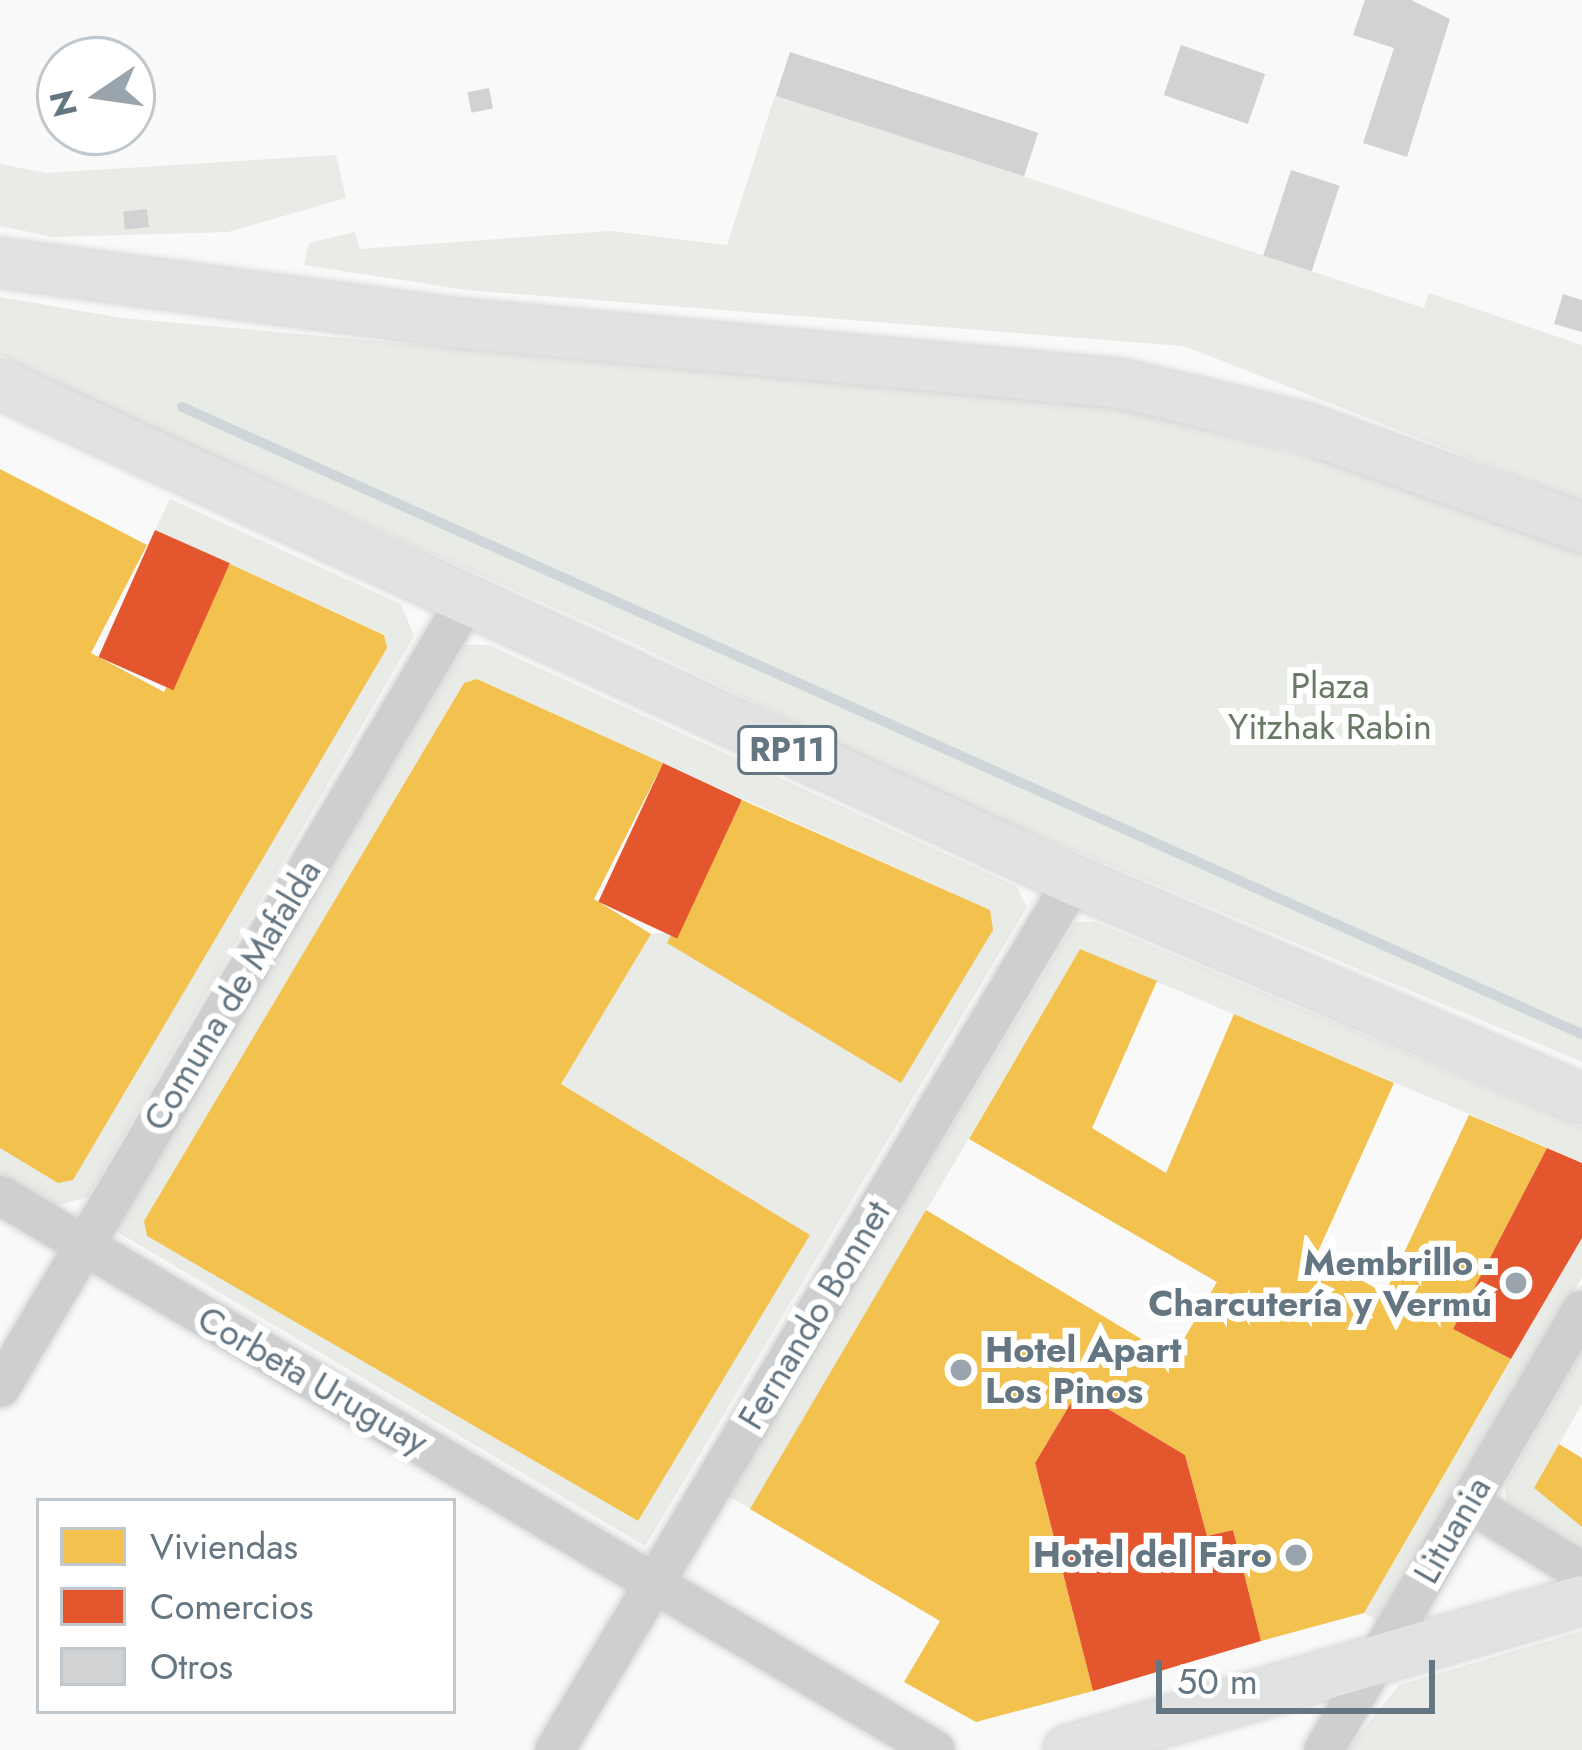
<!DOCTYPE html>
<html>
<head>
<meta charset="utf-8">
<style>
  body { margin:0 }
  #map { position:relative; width:1582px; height:1750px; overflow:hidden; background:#f9f9f9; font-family:Jost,sans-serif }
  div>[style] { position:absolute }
  .green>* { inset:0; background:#e8ebe6 }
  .homes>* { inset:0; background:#f2c14e }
  .shops>* { inset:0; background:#e4572e; transform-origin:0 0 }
  .stream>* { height:10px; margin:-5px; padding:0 5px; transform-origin:5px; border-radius:5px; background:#ced6d9 }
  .building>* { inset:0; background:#d0d2d3; transform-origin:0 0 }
  .roads { filter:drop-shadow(0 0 3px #d5d6d7) drop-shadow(0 0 3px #d5d6d7) }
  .minor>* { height:39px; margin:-19.5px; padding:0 19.5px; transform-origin:19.5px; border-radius:19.5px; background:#cecfd0 }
  .major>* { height:48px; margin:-24px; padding:0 24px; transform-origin:24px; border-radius:24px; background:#e1e2e2 }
  .dots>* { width:33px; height:33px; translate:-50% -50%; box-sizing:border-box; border:6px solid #fff; border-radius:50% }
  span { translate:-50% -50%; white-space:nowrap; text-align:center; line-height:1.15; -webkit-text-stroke:12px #fff; paint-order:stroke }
  .shield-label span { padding:3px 9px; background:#fff; border:3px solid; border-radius:9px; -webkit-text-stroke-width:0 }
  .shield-label { font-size:33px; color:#657683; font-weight:700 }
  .park-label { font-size:36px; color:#687a64 }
  .street-label { font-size:36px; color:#657683 }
  .poi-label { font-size:36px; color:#657683; font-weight:700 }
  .right { translate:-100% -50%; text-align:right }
  .left { translate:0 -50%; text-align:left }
  .legend { position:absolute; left:36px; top:1498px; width:420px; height:216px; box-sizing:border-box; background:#fff; border:3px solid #c1c8cd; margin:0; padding:15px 21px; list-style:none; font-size:36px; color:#657683 }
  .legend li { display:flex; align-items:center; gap:24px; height:60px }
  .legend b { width:60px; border:3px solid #c1c8cd }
  .north { position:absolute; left:36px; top:36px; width:120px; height:120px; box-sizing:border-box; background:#fff; border:3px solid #c1c8cd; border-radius:50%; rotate:257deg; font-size:33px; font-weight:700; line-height:48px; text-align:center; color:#657683 }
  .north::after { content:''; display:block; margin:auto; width:42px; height:54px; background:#99a4ac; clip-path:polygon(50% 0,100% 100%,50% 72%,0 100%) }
  .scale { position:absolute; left:1156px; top:1660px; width:279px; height:54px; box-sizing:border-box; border:6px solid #657683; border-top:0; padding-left:15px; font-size:36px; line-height:42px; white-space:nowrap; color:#657683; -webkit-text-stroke:9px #fff; paint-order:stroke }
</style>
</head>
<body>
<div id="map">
  <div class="green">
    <div style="clip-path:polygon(775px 95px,1424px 308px,1429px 293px,1582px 345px,1582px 502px,1184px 346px,466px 290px,304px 265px,309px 243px,355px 232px,360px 249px,610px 231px,727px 245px)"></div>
    <div style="clip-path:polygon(336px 155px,346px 198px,228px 232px,53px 237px,0 226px,0 164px,46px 173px)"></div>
    <div style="clip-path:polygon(0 297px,122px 318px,1128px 409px,1386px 477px,1582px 551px,1582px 1062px,950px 799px,633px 643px,110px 410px,0 355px)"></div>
    <div style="clip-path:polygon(170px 499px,401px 604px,414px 636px,88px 1197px,56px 1206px,0 1174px,0 1148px,387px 648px,384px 634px,155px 530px)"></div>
    <div style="clip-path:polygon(evenodd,464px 645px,489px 645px,1016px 886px,1027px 907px,645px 1546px,114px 1230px,464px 645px,477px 679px,990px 910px,651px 934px,561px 1084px,809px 1235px,638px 1521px,147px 1236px,144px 1221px,464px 683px,477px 679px)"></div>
    <div style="clip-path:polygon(1075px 922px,1096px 922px,1582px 1127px,1582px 1162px,1080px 949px,751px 1509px,728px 1496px)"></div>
    <div style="clip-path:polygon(1582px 1238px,1582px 1278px,1380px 1622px,1364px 1613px)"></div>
    <div style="clip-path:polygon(1582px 1351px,1582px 1404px,1534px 1488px,1582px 1527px,1582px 1559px,1507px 1506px,1505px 1485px)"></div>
    <div style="clip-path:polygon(1582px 1631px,1582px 1750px,1347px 1750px,1399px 1685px)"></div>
  </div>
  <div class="homes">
    <div style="clip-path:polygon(0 469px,147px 545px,91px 653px,164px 692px,230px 564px,384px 635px,387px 648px,73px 1180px,58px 1183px,0 1148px)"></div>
    <div style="clip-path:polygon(477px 679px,663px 763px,594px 899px,651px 934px,561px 1084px,810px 1235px,638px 1521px,147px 1236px,144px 1221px,464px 683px)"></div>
    <div style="clip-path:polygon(742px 800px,990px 910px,993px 930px,901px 1083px,667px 943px)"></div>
    <div style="clip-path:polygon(1080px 949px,1157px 981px,1092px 1128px,1166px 1173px,1234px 1014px,1394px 1083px,1316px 1256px,1385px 1293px,1469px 1115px,1547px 1148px,1453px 1329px,1511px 1359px,1364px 1613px,1261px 1641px,1233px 1530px,1207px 1536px,1185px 1455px,1078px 1391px,1035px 1463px,1093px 1691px,976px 1722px,904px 1682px,940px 1621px,750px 1509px,926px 1210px,1173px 1358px,1217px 1282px,969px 1139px)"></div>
    <div style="clip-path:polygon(1559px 1444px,1582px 1458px,1582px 1527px,1534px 1488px)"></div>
  </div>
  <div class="shops">
    <div style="left:155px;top:530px;width:82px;height:139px;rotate:24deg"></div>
    <div style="left:663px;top:763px;width:87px;height:153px;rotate:25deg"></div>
    <div style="clip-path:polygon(1547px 1148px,1582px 1163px,1582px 1238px,1511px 1359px,1453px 1329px)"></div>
    <div style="clip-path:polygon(1078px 1391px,1185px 1455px,1207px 1536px,1233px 1530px,1261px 1641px,1093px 1691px,1035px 1463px)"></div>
  </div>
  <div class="stream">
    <div style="left:182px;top:407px;width:1534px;rotate:24.13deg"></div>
  </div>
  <div class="building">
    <div style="clip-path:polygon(1365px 0,1411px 0,1450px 19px,1407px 157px,1363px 143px,1394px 48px,1353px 35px)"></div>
    <div style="left:1181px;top:45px;width:89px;height:53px;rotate:19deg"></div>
    <div style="left:790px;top:52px;width:261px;height:46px;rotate:18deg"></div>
    <div style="left:489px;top:88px;width:21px;height:22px;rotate:79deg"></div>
    <div style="left:1291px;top:170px;width:51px;height:90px;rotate:18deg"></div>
    <div style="left:147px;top:209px;width:18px;height:24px;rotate:84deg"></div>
    <div style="clip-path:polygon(1563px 294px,1582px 300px,1582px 332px,1554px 324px)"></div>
  </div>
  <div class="roads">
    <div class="minor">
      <div style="left:0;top:1195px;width:1087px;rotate:30.69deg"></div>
      <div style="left:0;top:1387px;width:911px;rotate:-59.38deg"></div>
      <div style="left:1468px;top:1502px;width:134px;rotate:31.6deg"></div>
      <div style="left:554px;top:1750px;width:1013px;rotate:-59.18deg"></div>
      <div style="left:1323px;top:1750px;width:511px;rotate:-59.57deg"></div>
    </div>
    <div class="major">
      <div style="left:0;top:263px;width:461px;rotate:7.5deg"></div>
      <div style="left:457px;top:323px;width:668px;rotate:5.24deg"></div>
      <div style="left:1122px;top:384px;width:189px;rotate:13.4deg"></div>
      <div style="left:1306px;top:428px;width:294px;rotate:19.9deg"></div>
      <div style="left:0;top:384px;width:1182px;rotate:24.81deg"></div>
      <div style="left:1073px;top:880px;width:554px;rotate:23.28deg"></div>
      <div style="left:1068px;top:1750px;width:535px;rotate:-16.27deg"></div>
    </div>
  </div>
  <div class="dots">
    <div style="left:1516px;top:1283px;background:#99a4ac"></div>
    <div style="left:961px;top:1370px;background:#99a4ac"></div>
    <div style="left:1296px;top:1555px;background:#99a4ac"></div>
  </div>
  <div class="shield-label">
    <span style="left:787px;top:750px">RP11</span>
  </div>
  <div class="park-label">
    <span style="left:1330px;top:706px">Plaza<br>Yitzhak Rabin</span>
  </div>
  <div class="street-label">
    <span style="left:232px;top:995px;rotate:-59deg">Comuna de Mafalda</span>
    <span style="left:814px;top:1315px;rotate:-59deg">Fernando Bonnet</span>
    <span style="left:313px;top:1380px;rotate:30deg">Corbeta Uruguay</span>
    <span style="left:1452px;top:1530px;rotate:-60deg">Lituania</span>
  </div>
  <div class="poi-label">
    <span class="right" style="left:1492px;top:1283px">Membrillo -<br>Charcutería y Vermú</span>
    <span class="left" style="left:985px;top:1370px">Hotel Apart<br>Los Pinos</span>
    <span class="right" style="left:1272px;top:1555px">Hotel del Faro</span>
  </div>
  <ul class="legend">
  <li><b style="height:33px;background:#f2c14e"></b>Viviendas</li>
  <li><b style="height:33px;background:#e4572e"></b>Comercios</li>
  <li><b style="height:33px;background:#d0d2d3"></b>Otros</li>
  </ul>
  <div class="north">N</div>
  <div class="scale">50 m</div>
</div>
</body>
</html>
